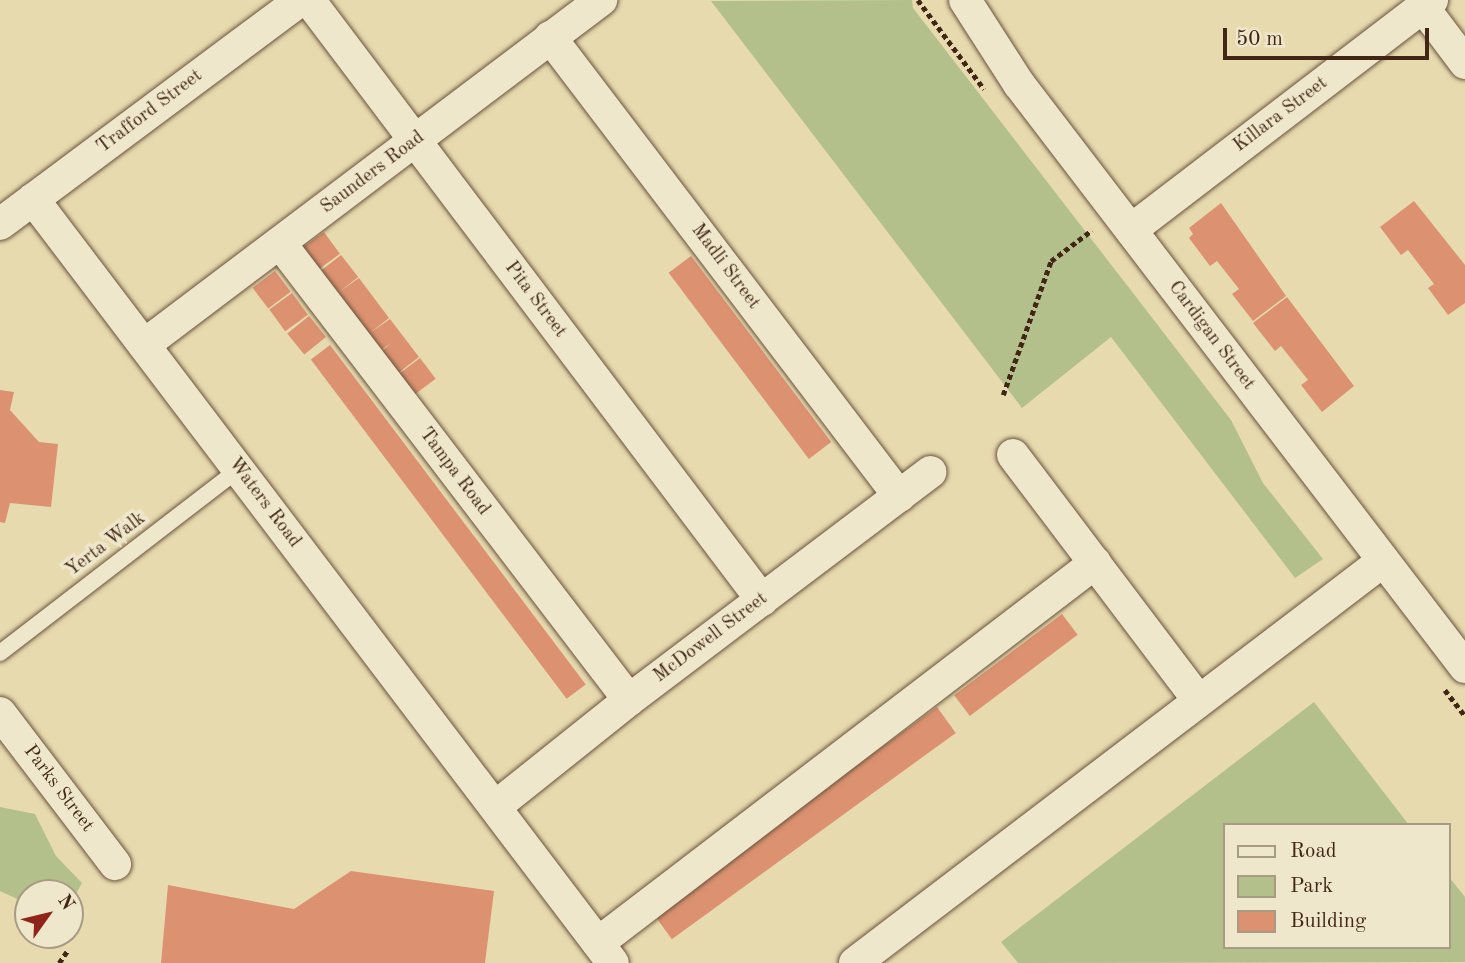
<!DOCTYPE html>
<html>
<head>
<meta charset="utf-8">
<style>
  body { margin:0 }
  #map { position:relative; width:1465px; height:963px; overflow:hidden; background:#e7daaf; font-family:"Old Standard TT",serif }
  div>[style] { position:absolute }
  .green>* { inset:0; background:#b3c08c }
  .building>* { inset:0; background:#dc9271; transform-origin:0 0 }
  .path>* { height:4.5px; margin-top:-2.25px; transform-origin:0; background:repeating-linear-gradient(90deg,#412616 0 5px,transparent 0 8.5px) }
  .roads { filter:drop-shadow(0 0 2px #6a533c) drop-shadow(0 0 2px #6a533c) }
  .lane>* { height:16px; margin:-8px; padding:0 8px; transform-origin:8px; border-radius:8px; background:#efe7cb }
  .street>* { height:32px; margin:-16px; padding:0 16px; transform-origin:16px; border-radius:16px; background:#efe7cb }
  span { translate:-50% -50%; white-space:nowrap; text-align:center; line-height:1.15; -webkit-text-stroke:7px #efe7cb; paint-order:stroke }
  .street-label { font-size:19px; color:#412616 }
  .legend { position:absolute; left:1223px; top:823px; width:228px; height:126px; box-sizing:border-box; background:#efe7cb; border:2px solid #a99a83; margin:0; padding:9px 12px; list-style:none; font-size:21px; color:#412616 }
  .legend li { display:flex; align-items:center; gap:14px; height:35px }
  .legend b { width:35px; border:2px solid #a99a83 }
  .north { position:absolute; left:14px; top:879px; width:70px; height:70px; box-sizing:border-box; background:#efe7cb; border:2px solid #a99a83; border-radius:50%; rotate:56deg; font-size:19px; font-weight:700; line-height:28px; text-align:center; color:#412616 }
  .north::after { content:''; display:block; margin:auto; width:24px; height:32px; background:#8f2418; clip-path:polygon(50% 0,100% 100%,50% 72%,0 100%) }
  .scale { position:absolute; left:1223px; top:28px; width:206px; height:32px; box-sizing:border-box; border:4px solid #412616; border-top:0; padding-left:9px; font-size:21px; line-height:24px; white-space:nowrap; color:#412616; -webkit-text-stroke:5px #efe7cb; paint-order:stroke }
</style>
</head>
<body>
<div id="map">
  <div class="green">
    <div style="clip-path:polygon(912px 0,913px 8px,1231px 420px,1263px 483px,1323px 559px,1295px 578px,1111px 337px,1022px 408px,711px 1px)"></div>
    <div style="clip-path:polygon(1314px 702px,1409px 825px,1225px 825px,1225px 947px,1449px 947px,1449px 877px,1465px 897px,1465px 962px,1018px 963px,1001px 942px)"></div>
    <div style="clip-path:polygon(0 807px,35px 814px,56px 856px,82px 883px,70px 905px,70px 893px,28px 893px,28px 904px,0 891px)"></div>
  </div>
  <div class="building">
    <div style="clip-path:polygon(1414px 201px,1465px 265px,1465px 303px,1448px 315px,1428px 288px,1434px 284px,1408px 250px,1401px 255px,1380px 227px)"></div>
    <div style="clip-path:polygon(1221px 203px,1286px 296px,1253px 321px,1232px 294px,1239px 289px,1217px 261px,1210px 266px,1189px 238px,1193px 234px,1189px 228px)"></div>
    <div style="left:324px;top:232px;width:27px;height:29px;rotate:54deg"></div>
    <div style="left:341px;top:255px;width:28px;height:28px;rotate:52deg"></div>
    <div style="left:691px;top:256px;width:233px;height:28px;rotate:53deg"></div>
    <div style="left:275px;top:271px;width:26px;height:28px;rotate:53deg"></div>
    <div style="clip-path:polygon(359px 278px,389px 318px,370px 333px,390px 319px,419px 357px,397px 374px,381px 352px,391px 343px,380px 351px,336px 294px)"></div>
    <div style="left:292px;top:293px;width:27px;height:28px;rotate:54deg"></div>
    <div style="clip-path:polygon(1287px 297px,1354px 386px,1322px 412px,1301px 385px,1308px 380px,1281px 346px,1275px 351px,1253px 323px)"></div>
    <div style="left:309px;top:316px;width:27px;height:28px;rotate:51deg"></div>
    <div style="left:330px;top:345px;width:425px;height:24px;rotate:53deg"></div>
    <div style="left:420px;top:358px;width:26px;height:28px;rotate:53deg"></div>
    <div style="clip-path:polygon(0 390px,14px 392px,10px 410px,39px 442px,58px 444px,51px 507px,10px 503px,5px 523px,0 522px)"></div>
    <div style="left:1062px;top:614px;width:26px;height:135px;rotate:53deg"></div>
    <div style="left:937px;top:707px;width:32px;height:351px;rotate:54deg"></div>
    <div style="clip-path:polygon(351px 871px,494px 891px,485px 963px,161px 963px,168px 885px,294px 909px)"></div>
  </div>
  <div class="path">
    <div style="left:918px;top:0;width:111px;rotate:53.4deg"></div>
    <div style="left:1003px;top:395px;width:142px;rotate:-70.3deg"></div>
    <div style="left:1051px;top:261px;width:51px;rotate:-37.1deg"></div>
    <div style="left:1445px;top:690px;width:33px;rotate:52deg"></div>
    <div style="left:59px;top:963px;width:14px;rotate:-56deg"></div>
  </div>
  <div class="roads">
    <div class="lane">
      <div style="left:0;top:653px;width:300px;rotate:-37.6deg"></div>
    </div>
    <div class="street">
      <div style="left:309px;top:0;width:752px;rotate:52.95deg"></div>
      <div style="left:965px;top:0;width:100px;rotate:57.3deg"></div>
      <div style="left:1019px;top:84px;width:734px;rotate:52.58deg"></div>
      <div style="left:1423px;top:7px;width:70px;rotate:53.1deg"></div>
      <div style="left:550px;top:37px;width:577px;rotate:52.75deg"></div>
      <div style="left:33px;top:199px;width:959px;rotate:52.8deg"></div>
      <div style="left:0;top:224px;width:374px;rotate:-36.7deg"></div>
      <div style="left:1131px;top:230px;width:379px;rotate:-37.4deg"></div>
      <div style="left:280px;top:243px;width:575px;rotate:52.63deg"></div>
      <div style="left:144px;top:345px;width:573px;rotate:-37.05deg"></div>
      <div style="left:1013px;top:455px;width:308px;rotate:52.9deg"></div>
      <div style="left:0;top:713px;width:190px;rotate:52.7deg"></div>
      <div style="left:495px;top:807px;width:171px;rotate:-38.6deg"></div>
      <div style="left:629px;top:700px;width:378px;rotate:-37.1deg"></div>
      <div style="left:598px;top:943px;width:626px;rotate:-37.4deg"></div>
      <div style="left:855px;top:963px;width:664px;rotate:-37.28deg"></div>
    </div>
  </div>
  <div class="street-label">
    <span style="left:150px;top:112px;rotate:-37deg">Trafford Street</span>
    <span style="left:1281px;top:115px;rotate:-37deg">Killara Street</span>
    <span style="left:373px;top:173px;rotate:-37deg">Saunders Road</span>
    <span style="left:725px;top:267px;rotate:53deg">Madli Street</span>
    <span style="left:535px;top:300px;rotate:53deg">Pita Street</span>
    <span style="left:1211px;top:336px;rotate:53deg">Cardigan Street</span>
    <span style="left:454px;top:472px;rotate:53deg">Tampa Road</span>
    <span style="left:264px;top:503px;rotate:53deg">Waters Road</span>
    <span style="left:106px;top:545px;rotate:-37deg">Yerta Walk</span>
    <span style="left:711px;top:638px;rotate:-37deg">McDowell Street</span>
    <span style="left:58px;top:789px;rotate:53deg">Parks Street</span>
  </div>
  <ul class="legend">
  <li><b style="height:9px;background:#efe7cb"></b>Road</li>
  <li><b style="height:19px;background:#b3c08c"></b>Park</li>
  <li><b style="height:19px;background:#dc9271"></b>Building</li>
  </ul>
  <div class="north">N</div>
  <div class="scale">50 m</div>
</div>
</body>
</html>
